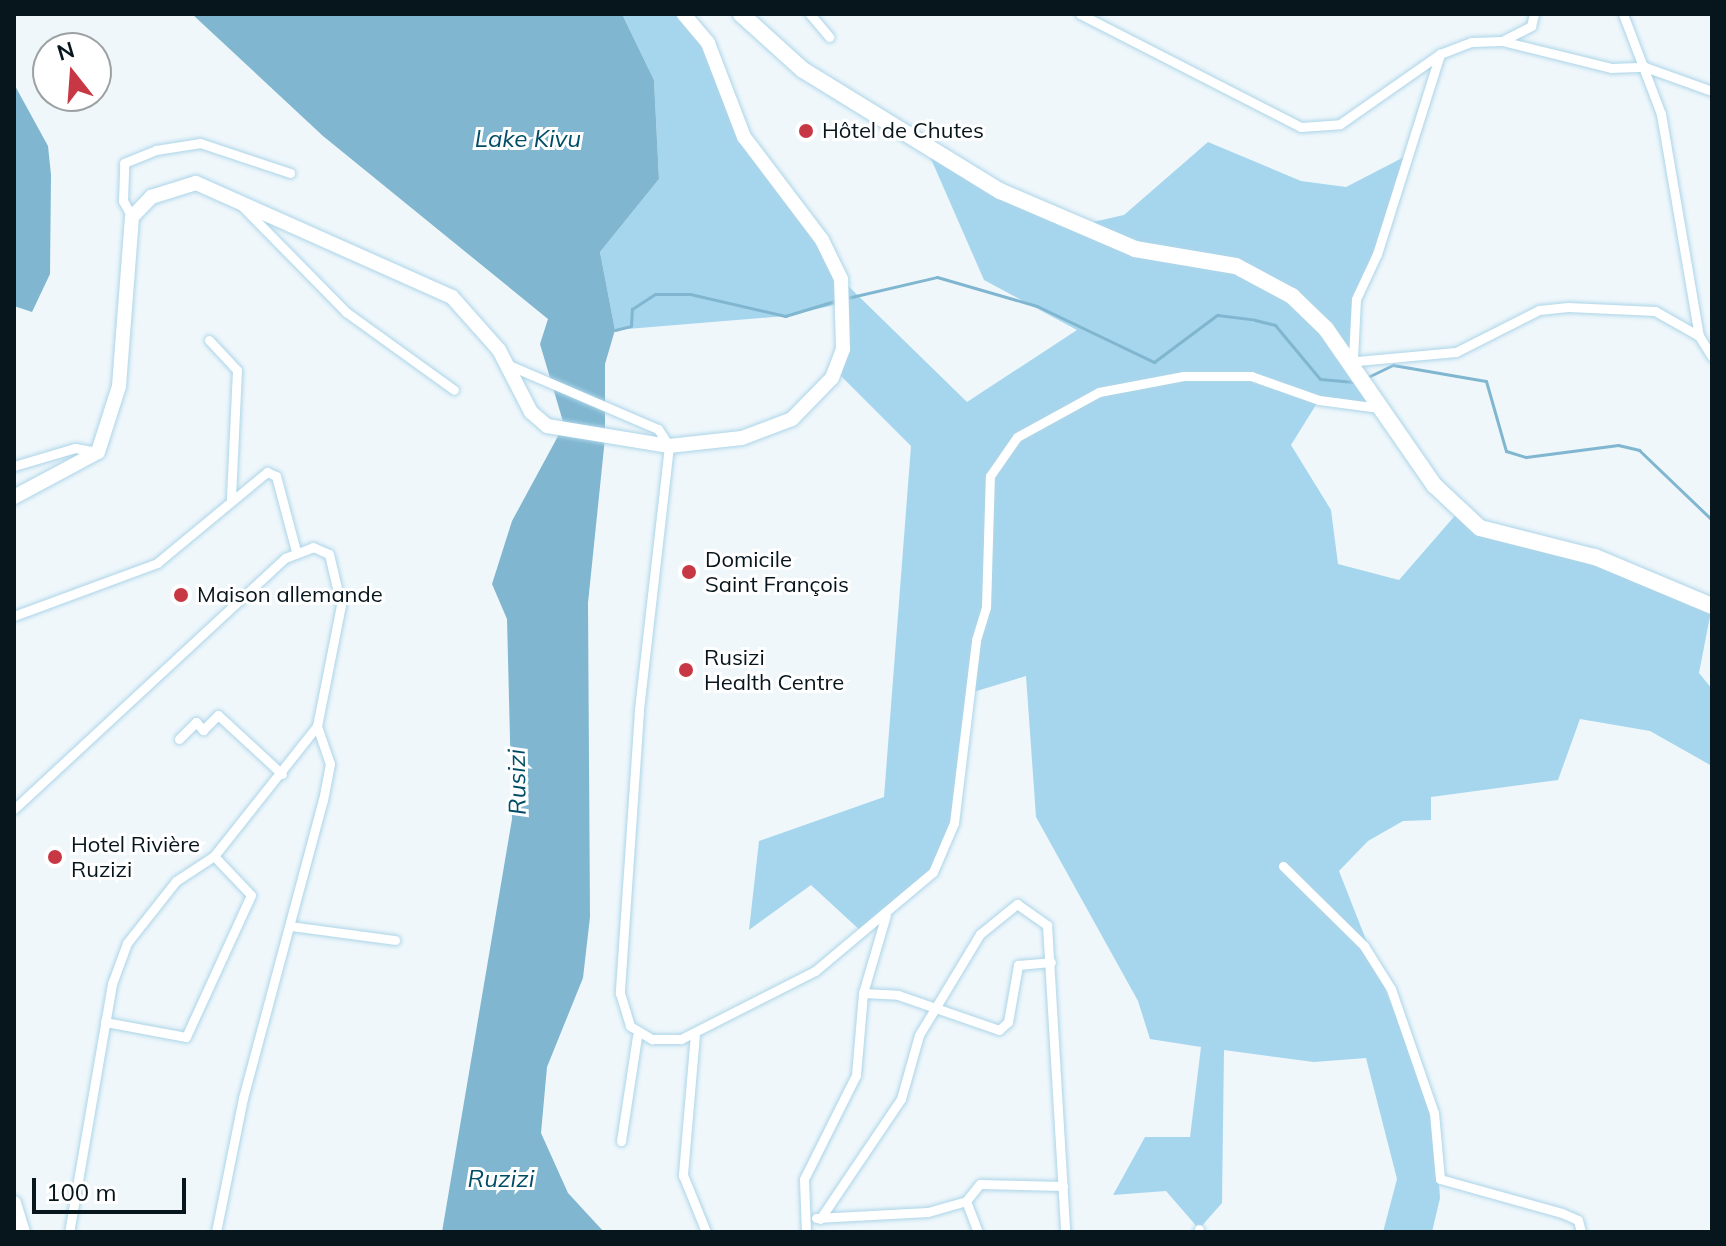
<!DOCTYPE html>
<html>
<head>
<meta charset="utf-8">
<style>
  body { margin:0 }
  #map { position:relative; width:1726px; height:1246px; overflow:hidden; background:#eff7fb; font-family:Mulish,sans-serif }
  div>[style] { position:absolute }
  .green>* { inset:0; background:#a6d6ee }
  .water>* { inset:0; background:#80b6d0 }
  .stream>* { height:3px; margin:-1.5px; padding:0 1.5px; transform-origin:1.5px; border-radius:1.5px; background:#80b6d0 }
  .roads { filter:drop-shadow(0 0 2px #add5e8) drop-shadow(0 0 2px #add5e8) }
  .minor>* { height:9px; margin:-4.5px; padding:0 4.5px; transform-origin:4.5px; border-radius:4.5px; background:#fff }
  .primary>* { height:14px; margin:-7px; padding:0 7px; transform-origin:7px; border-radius:7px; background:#fff }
  .trunk>* { height:16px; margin:-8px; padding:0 8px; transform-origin:8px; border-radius:8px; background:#fff }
  .dots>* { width:22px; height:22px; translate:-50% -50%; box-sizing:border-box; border:4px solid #fff; border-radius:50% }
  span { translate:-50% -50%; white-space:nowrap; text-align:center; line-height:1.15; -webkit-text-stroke:6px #fff; paint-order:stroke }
  .poi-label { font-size:22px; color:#07151c }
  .left { translate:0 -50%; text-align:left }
  .water-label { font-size:24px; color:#014d68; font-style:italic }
  .frame { position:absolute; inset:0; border:16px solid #07151c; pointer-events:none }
  .north { position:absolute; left:32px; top:32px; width:80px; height:80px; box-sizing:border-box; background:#fff; border:2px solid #9ca1a4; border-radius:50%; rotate:343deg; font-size:22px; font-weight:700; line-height:32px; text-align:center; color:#07151c }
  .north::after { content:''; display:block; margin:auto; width:28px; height:36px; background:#c83844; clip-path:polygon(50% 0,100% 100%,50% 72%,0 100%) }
  .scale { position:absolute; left:32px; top:1178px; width:154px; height:36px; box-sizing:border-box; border:4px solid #07151c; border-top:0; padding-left:10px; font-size:24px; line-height:28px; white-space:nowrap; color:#07151c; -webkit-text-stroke:6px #fff; paint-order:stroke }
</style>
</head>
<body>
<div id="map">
  <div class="green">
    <div style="clip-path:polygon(622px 14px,684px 14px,708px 43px,736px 118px,841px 279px,967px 402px,1077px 330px,984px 280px,928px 152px,1075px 226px,1124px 215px,1208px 142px,1301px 181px,1346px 187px,1408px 155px,1359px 292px,1353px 358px,1379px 408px,1319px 400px,1291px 445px,1331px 510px,1338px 564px,1399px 580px,1459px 511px,1480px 528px,1583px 553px,1712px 606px,1699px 673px,1712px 689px,1712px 766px,1650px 731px,1580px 719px,1558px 780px,1431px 797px,1431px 820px,1403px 821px,1368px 841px,1339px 871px,1434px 1113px,1440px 1198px,1432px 1232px,1383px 1232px,1397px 1179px,1366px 1058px,1314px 1062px,1224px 1050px,1222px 1203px,1199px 1229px,1166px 1191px,1113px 1195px,1145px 1137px,1190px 1137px,1201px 1047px,1150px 1039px,1138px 1001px,1036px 817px,1026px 676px,970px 693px,958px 799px,933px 872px,863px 933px,811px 885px,749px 930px,759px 841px,884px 797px,911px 446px,835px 370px,844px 303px,785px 316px,615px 330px,600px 252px,659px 179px,654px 80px)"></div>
  </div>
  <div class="water">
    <div style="clip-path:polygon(192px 14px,622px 14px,654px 80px,659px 179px,600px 252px,615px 330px,605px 364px,605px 438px,588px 603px,590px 917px,583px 978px,547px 1067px,541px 1133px,568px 1193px,604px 1232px,442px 1232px,512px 819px,507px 619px,492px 584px,512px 521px,564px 425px,540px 344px,548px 319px,323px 136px)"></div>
    <div style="clip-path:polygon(14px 84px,48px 146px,51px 175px,50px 274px,32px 312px,14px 306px)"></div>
  </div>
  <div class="stream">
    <div style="left:847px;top:298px;width:92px;rotate:-13.1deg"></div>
    <div style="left:937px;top:277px;width:104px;rotate:16.2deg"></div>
    <div style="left:1037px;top:306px;width:130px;rotate:25.6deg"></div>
    <div style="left:1154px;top:362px;width:79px;rotate:-36.7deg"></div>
    <div style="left:1217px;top:315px;width:38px;rotate:7deg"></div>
    <div style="left:1255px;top:320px;width:21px;rotate:14deg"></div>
    <div style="left:1275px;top:325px;width:70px;rotate:50.2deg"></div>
    <div style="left:1320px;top:379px;width:38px;rotate:5deg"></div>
    <div style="left:615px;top:330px;width:16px;rotate:-14deg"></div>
    <div style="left:631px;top:326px;width:17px;rotate:-87deg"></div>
    <div style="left:632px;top:309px;width:27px;rotate:-33deg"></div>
    <div style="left:655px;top:294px;width:35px"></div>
    <div style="left:690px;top:294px;width:98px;rotate:13deg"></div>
    <div style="left:785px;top:316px;width:52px;rotate:-16.7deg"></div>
    <div style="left:1368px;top:377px;width:28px;rotate:-26deg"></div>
    <div style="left:1393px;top:365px;width:94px;rotate:9.8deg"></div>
    <div style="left:1486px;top:381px;width:73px;rotate:74.1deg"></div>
    <div style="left:1506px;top:451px;width:21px;rotate:17deg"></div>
    <div style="left:1526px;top:457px;width:93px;rotate:-7.4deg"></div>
    <div style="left:1618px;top:445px;width:22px;rotate:13deg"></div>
    <div style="left:1639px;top:450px;width:101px;rotate:43.8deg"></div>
  </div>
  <div class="roads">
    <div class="minor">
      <div style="left:810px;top:14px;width:30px;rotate:50deg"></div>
      <div style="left:1080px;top:14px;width:248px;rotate:27.1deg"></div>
      <div style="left:1301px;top:127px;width:39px;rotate:-4deg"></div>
      <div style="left:1340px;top:124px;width:122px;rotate:-35deg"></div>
      <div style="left:1440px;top:54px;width:33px;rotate:-21deg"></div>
      <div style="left:1471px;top:42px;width:31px;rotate:-2deg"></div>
      <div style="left:1502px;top:41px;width:112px;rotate:13.9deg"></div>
      <div style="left:1611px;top:68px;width:34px;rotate:-2deg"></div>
      <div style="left:1645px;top:67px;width:71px;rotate:19.7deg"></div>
      <div style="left:1623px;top:14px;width:107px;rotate:69.2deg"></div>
      <div style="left:1661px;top:114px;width:225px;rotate:80.3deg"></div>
      <div style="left:1502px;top:41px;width:33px;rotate:-27deg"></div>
      <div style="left:1531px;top:26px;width:12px;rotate:-76deg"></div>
      <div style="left:239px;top:203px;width:153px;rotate:45.5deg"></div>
      <div style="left:346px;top:312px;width:133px;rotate:35.8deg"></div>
      <div style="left:132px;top:217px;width:18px;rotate:-119deg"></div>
      <div style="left:123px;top:201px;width:38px;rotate:-88deg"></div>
      <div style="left:124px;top:163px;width:35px;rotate:-22deg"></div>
      <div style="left:156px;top:150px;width:45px;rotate:-9deg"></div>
      <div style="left:200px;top:143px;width:95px;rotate:18.4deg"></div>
      <div style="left:209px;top:340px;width:41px;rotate:47deg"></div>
      <div style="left:237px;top:370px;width:128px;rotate:92.7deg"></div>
      <div style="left:1353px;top:358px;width:59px;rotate:-87.1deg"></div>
      <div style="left:1356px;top:299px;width:50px;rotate:-65deg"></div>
      <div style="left:1377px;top:254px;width:210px;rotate:-72.5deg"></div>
      <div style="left:1346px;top:362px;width:110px;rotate:-5.2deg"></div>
      <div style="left:1456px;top:352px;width:93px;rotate:-26.8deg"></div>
      <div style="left:1539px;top:310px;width:29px;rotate:-6deg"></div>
      <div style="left:1568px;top:307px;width:87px;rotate:2.6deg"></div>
      <div style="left:1655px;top:311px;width:51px;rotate:29.6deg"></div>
      <div style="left:1699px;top:336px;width:25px;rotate:58deg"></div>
      <div style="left:511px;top:366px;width:160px;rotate:23.2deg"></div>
      <div style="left:658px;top:429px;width:20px;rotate:57deg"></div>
      <div style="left:669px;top:446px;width:267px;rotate:96.5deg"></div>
      <div style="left:639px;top:711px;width:283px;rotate:93.9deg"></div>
      <div style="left:620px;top:993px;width:34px;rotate:73deg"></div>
      <div style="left:630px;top:1026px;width:26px;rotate:31deg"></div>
      <div style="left:652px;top:1039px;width:29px"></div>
      <div style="left:681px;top:1039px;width:150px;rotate:-26.9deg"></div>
      <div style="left:815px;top:971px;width:154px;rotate:-40deg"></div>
      <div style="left:933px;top:872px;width:53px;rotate:-66.8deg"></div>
      <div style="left:954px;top:823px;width:184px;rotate:-83.1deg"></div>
      <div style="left:976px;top:640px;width:34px;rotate:-73deg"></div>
      <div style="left:986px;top:607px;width:131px;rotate:-88.3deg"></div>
      <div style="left:990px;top:476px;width:47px;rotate:-55.3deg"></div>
      <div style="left:1017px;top:437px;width:94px;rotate:-28.8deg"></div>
      <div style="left:1099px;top:392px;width:86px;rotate:-10.7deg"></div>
      <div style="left:1184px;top:376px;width:67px"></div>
      <div style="left:1251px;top:376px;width:72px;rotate:19.4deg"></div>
      <div style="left:1319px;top:400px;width:61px;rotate:7.6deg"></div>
      <div style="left:14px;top:466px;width:64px;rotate:-16.4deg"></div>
      <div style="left:75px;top:448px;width:23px;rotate:10deg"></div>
      <div style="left:14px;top:616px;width:153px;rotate:-20.3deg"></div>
      <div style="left:157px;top:563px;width:143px;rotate:-39.6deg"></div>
      <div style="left:267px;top:472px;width:10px;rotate:24deg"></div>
      <div style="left:276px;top:476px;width:78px;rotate:75.1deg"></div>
      <div style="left:179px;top:739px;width:24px;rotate:-45deg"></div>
      <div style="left:196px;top:722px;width:11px;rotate:49deg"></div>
      <div style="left:203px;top:730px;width:21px;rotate:-45deg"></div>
      <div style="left:218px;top:715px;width:87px;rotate:42.7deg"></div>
      <div style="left:14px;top:809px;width:369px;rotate:-42.8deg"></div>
      <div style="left:285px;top:558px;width:30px;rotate:-21deg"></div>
      <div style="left:313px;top:547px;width:17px;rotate:24deg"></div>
      <div style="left:329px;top:554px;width:52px;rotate:76.8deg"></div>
      <div style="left:341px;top:605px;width:123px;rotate:101.2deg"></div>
      <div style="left:317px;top:726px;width:166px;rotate:128.4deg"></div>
      <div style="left:214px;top:856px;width:45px;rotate:146.7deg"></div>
      <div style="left:176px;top:881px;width:79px;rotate:128.3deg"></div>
      <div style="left:127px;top:943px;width:44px;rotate:110.1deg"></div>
      <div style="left:112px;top:984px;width:252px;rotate:99.8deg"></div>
      <div style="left:1283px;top:866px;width:114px;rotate:44.6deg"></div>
      <div style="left:1364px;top:946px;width:51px;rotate:57.9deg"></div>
      <div style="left:1391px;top:989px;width:131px;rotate:70.9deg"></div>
      <div style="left:1434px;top:1113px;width:66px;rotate:84.8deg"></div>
      <div style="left:1440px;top:1179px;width:127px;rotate:15.6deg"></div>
      <div style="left:1562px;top:1213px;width:17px;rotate:24deg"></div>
      <div style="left:1578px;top:1220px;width:12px;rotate:76deg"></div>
      <div style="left:290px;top:926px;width:106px;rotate:7.6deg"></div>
      <div style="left:863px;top:993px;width:35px;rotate:3deg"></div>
      <div style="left:898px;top:995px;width:107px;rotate:19.1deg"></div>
      <div style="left:999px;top:1030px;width:12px;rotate:-42deg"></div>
      <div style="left:1008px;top:1022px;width:58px;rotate:-80deg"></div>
      <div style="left:1018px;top:965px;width:33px;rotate:-5deg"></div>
      <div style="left:105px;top:1022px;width:82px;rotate:10.5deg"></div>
      <div style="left:186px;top:1037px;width:156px;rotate:-65.4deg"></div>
      <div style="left:251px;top:895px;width:54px;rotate:-133.5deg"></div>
      <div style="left:695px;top:1034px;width:142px;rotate:94.9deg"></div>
      <div style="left:683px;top:1175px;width:61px;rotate:68deg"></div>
      <div style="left:621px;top:1141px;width:106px;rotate:-81.3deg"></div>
      <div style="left:966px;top:1201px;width:33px;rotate:69deg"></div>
      <div style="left:816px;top:1218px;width:112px;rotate:-3.1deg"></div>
      <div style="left:928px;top:1212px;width:40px;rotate:-16deg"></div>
      <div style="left:966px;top:1201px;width:22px;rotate:-51deg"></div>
      <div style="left:980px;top:1184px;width:83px;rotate:1.4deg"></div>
      <div style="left:820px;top:1219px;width:145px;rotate:-56deg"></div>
      <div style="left:901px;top:1099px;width:66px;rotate:-74.3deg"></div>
      <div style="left:919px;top:1035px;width:118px;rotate:-58.9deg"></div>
      <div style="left:980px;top:934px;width:48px;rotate:-39deg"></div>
      <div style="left:1017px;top:904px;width:37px;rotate:35deg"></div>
      <div style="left:1047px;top:925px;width:308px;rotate:86.6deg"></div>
      <div style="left:216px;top:1232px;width:137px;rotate:-78.6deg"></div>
      <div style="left:243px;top:1098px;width:309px;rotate:-75deg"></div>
      <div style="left:323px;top:800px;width:37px;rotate:-79deg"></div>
      <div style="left:330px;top:764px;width:40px;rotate:-108.9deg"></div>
      <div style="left:806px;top:1232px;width:53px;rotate:-92.2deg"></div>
      <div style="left:804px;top:1179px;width:116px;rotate:-63.4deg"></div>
      <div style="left:856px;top:1075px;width:82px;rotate:-85.1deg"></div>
      <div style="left:863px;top:993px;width:81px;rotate:-73.6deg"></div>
      <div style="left:1198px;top:1232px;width:3px;rotate:-72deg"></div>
    </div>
    <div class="primary">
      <div style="left:14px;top:497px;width:95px;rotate:-28.2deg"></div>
      <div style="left:98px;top:452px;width:69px;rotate:-72.3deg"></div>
      <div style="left:119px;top:386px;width:169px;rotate:-85.6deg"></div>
      <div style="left:132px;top:217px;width:28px;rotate:-46deg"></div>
      <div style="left:151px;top:197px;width:47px;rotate:-17.3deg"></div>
      <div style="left:196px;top:183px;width:280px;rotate:24deg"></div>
      <div style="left:452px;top:297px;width:71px;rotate:48.4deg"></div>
      <div style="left:499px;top:350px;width:70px;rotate:62.7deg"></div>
      <div style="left:531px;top:412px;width:21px;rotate:41deg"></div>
      <div style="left:547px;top:426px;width:124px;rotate:9.3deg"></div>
      <div style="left:669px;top:446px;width:73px;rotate:-6.3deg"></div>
      <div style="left:742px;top:438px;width:53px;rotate:-20.8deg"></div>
      <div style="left:792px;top:419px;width:57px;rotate:-45.7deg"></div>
      <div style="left:832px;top:378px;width:31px;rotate:-69deg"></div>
      <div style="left:843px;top:349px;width:70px;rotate:-91.6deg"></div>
      <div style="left:841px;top:279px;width:43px;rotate:-116deg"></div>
      <div style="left:822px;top:240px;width:129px;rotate:-127.1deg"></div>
      <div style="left:744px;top:137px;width:101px;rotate:-111deg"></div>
      <div style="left:708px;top:43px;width:38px;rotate:-130deg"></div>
      <div style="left:14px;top:1203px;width:30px;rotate:73deg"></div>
    </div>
    <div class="trunk">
      <div style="left:741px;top:14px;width:84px;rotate:42.1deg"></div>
      <div style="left:803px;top:70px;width:231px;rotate:31.6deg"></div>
      <div style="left:1000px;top:191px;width:147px;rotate:23.2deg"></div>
      <div style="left:1135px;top:249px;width:102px;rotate:9.6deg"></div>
      <div style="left:1236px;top:266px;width:64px;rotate:28.2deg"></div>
      <div style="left:1292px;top:296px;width:47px;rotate:44.1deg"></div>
      <div style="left:1326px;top:329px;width:190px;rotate:55.3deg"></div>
      <div style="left:1434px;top:485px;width:63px;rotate:43.1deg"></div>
      <div style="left:1480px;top:528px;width:119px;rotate:14.2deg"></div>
      <div style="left:1595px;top:557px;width:127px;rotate:22.7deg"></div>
    </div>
  </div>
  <div class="dots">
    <div style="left:806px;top:131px;background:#c83844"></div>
    <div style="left:689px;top:572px;background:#c83844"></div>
    <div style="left:181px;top:595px;background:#c83844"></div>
    <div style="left:686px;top:670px;background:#c83844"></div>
    <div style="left:55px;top:857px;background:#c83844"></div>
  </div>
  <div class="poi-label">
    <span class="left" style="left:822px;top:131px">Hôtel de Chutes</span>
    <span class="left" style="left:705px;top:572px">Domicile<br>Saint François</span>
    <span class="left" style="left:197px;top:595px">Maison allemande</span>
    <span class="left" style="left:704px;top:670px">Rusizi<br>Health Centre</span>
    <span class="left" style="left:71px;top:857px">Hotel Rivière<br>Ruzizi</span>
  </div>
  <div class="water-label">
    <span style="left:528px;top:139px">Lake Kivu</span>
    <span style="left:517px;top:782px;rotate:-91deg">Rusizi</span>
    <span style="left:501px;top:1179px">Ruzizi</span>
  </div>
  <div class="frame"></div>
  <div class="north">N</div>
  <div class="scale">100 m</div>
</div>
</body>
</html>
